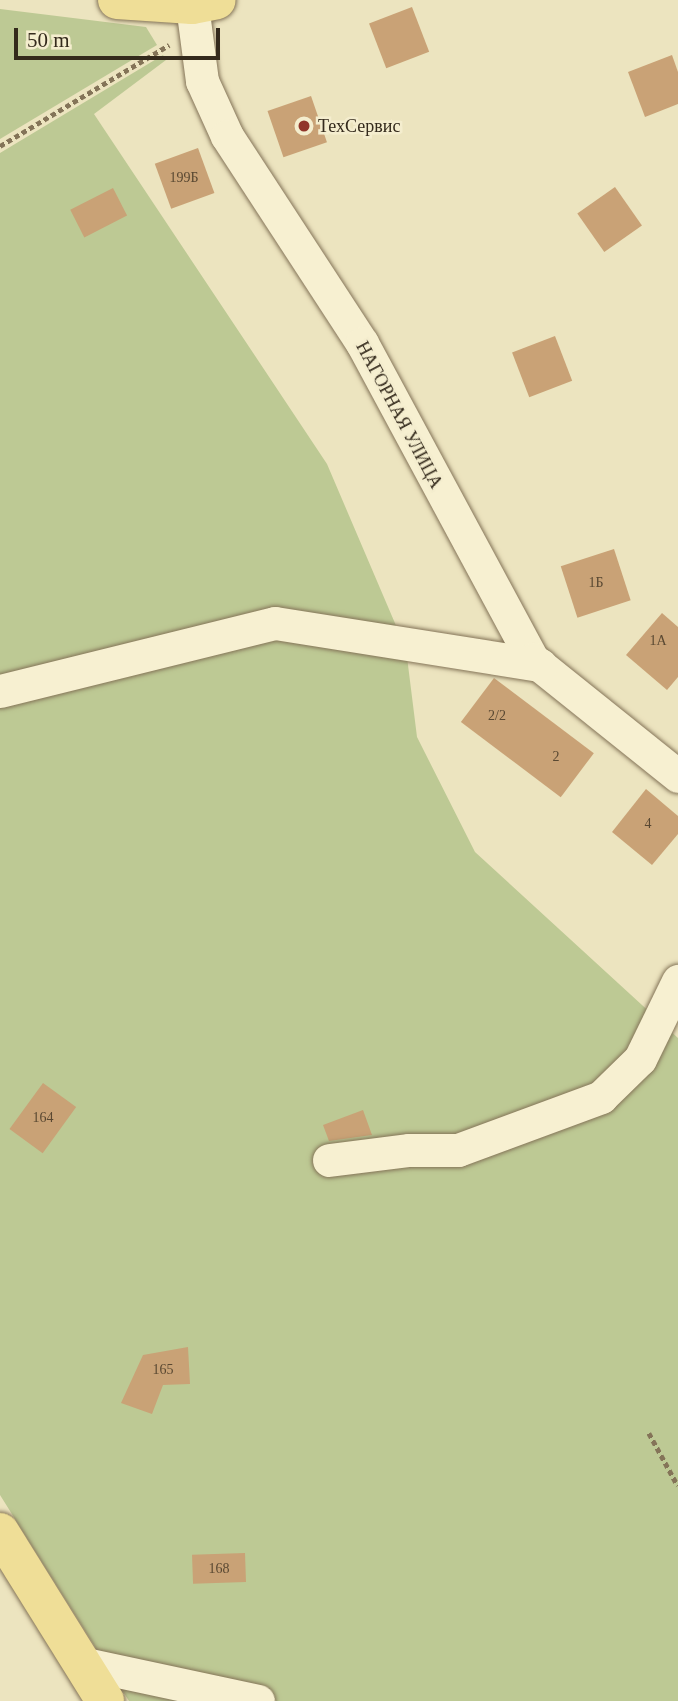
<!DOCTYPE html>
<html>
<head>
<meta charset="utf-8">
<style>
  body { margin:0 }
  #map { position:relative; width:678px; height:1701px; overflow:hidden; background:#ece4bf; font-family:"Times New Roman",serif }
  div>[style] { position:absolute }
  .green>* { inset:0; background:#bdc994 }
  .building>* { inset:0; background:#c9a276; transform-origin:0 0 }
  .path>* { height:4.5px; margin-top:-2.25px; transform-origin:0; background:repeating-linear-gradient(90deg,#847458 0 5px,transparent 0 8.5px) }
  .roads { filter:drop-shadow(0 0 2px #847458) drop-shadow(0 0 2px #847458) }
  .minor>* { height:33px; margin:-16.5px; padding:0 16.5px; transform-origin:16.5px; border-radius:16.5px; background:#f7f0d1 }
  .major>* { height:38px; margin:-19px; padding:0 19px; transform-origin:19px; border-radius:19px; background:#efde97 }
  .dots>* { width:19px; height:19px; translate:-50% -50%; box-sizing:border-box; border:4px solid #f4edce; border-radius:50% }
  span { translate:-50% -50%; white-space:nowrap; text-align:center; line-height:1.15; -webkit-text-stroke:5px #f4edce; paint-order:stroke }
  .number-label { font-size:14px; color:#594832 }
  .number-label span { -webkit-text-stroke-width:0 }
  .poi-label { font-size:18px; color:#342a1c }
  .left { translate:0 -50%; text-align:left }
  .street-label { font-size:18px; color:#342a1c }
  .scale { position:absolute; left:14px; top:28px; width:206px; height:32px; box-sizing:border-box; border:4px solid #342a1c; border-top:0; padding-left:9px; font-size:21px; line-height:24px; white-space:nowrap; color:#342a1c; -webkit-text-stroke:5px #f4edce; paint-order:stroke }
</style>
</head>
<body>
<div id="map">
  <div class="green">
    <div style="clip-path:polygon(0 9px,146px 27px,157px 45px,0 139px)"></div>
    <div style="clip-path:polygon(163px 55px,166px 60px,94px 114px,327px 464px,406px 649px,417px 737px,475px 852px,678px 1038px,678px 1701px,129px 1701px,0 1495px,0 153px)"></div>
  </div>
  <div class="building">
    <div style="left:412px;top:7px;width:48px;height:46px;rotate:69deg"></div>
    <div style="clip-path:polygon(672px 55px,678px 72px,678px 104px,645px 117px,628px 72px)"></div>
    <div style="left:311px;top:96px;width:49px;height:46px;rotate:71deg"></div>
    <div style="left:198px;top:148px;width:48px;height:46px;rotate:70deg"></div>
    <div style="left:615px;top:187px;width:47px;height:46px;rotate:55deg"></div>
    <div style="left:113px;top:188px;width:31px;height:48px;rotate:63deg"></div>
    <div style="left:555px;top:336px;width:48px;height:46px;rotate:69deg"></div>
    <div style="left:614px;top:549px;width:54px;height:56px;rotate:72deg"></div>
    <div style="clip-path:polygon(662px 613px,678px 627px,678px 677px,667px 690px,626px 655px)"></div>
    <div style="left:494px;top:678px;width:125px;height:55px;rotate:37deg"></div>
    <div style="clip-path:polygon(646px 789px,678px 816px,678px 834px,652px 865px,612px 832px)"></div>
    <div style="left:43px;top:1083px;width:41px;height:57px;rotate:36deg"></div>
    <div style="clip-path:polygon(363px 1110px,372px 1135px,329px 1141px,323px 1125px)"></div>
    <div style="clip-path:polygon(188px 1347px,190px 1384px,163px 1385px,152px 1414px,121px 1403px,143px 1355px)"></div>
    <div style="left:245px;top:1553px;width:29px;height:53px;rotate:88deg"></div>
  </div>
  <div class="path">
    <div style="left:0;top:146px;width:197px;rotate:-30.9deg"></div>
    <div style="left:649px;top:1433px;width:60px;rotate:61.3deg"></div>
  </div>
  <div class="roads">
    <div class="minor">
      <div style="left:192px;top:5px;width:77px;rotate:82.5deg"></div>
      <div style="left:202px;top:81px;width:60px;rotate:65.6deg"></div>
      <div style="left:227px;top:136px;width:247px;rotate:56.9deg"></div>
      <div style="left:362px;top:343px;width:359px;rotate:61.7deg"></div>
      <div style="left:532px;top:659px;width:187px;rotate:38.7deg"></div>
      <div style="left:0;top:691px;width:283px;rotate:-13.9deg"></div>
      <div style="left:275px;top:623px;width:269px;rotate:9deg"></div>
      <div style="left:329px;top:1160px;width:81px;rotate:-7.1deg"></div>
      <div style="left:409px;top:1150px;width:49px"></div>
      <div style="left:458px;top:1150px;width:153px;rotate:-20.3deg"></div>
      <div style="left:601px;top:1097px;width:54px;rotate:-44.3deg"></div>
      <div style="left:640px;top:1059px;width:87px;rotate:-64deg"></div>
      <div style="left:81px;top:1663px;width:181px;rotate:12.1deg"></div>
    </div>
    <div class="major">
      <div style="left:117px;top:0;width:75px;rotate:3.8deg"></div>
      <div style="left:192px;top:5px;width:25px;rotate:-11deg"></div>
      <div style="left:0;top:1532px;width:199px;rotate:58.1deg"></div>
    </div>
  </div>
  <div class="dots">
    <div style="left:304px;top:126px;background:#91352a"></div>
  </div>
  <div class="number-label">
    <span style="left:184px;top:178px">199Б</span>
    <span style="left:596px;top:583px">1Б</span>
    <span style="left:658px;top:641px">1А</span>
    <span style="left:497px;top:716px">2/2</span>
    <span style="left:556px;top:757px">2</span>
    <span style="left:648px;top:824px">4</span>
    <span style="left:43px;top:1118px">164</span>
    <span style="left:163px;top:1370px">165</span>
    <span style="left:219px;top:1569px">168</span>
  </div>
  <div class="poi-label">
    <span class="left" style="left:318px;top:126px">ТехСервис</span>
  </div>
  <div class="street-label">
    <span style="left:399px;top:415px;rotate:62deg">НАГОРНАЯ УЛИЦА</span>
  </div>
  <div class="scale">50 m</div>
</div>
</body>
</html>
